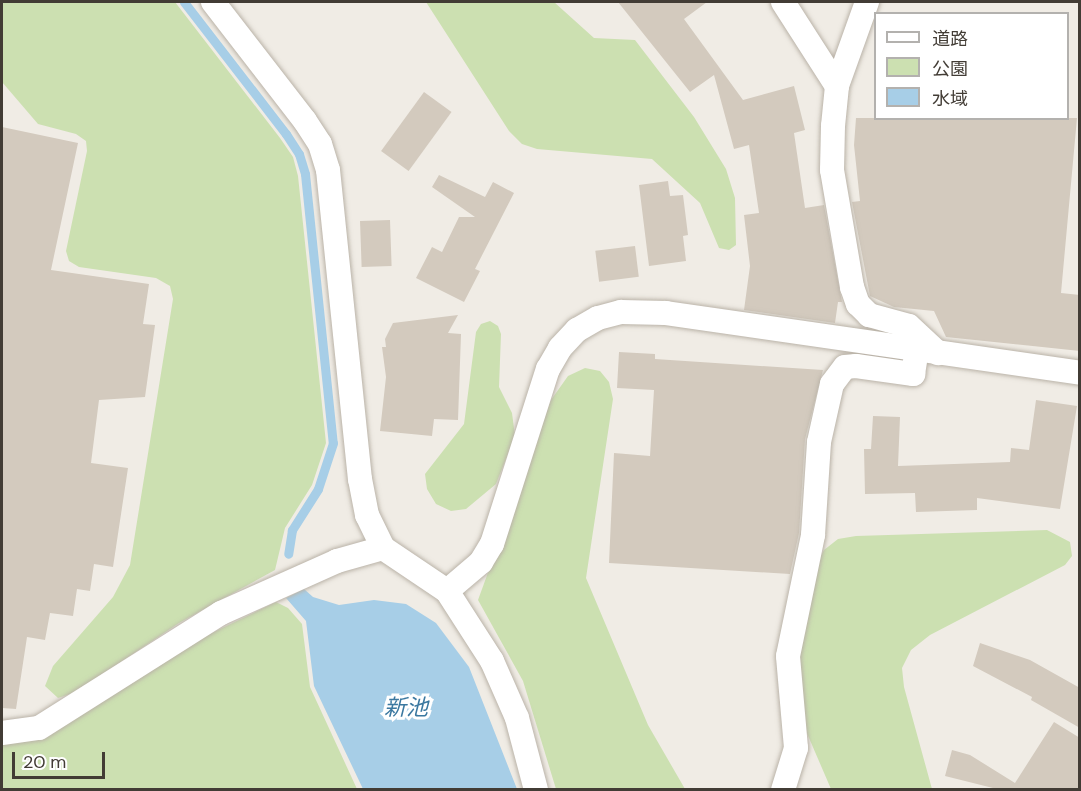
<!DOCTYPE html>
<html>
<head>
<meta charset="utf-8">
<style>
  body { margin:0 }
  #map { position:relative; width:1081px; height:791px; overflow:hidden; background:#f0ece5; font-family:"DM Sans","Noto Sans JP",sans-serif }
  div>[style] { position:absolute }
  .green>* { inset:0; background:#cce0b1 }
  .water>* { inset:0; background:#a7cee7 }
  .stream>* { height:9px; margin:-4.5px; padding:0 4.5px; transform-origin:4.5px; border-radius:4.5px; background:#a7cee7 }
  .building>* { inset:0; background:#d3cabe; transform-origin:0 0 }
  .roads { filter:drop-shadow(0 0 2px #bab3a8) drop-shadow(0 0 2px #bab3a8) }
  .minor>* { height:24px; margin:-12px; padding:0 12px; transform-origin:12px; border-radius:12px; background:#fff }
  span { translate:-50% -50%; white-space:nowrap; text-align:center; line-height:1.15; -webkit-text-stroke:6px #fff; paint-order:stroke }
  .water-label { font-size:22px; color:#3b78a0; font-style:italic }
  .frame { position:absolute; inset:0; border:3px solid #423c35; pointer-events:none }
  .legend { position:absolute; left:874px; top:12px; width:195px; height:108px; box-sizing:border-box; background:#fff; border:2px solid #b3b1ae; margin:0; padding:8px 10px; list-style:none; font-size:18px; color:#423c35 }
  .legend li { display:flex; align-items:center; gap:12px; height:30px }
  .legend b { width:30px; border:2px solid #b3b1ae }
  .scale { position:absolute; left:12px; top:752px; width:93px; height:27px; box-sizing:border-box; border:3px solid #423c35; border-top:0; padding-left:8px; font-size:18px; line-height:21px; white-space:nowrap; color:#423c35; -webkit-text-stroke:4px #fff; paint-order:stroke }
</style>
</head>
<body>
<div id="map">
  <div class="green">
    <div style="clip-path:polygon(2px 2px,175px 2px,280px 138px,293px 157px,298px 176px,326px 443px,312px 485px,285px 528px,275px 570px,179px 623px,76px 692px,58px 698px,45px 686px,53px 666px,113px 597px,130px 565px,173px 299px,170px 286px,156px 278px,79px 267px,69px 261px,66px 251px,87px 151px,86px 141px,76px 134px,38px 124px,2px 82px)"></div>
    <div style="clip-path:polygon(426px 2px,554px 2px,594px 38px,635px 40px,694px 117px,726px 169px,735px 198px,736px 245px,729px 250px,719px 248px,700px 203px,652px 159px,537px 149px,522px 144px,509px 131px)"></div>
    <div style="clip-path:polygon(490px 321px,498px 326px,501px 334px,499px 387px,512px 413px,515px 436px,496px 484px,466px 509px,451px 511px,436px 504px,427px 489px,425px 474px,464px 424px,476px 332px,481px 324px)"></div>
    <div style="clip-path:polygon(585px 368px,600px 371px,609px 382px,613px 399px,586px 578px,648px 725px,685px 789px,556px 789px,523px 681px,478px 600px,551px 400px,568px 376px)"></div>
    <div style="clip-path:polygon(1047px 530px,1070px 542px,1072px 556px,1065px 565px,930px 635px,911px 650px,902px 668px,904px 687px,932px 789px,831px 789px,806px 731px,797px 657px,816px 565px,824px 550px,838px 539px,856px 536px)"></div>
    <div style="clip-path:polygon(276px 602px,288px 608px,302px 624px,310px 687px,357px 789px,2px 789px,2px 745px,44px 739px,191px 643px)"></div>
  </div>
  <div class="water">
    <div style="clip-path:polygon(304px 589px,313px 597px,339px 605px,374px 600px,406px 604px,436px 623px,469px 667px,517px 789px,363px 789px,314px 686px,306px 621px,286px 598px)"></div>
  </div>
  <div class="stream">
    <div style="left:184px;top:2px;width:167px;rotate:52.3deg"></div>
    <div style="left:286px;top:134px;width:24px;rotate:57deg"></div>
    <div style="left:299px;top:154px;width:21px;rotate:73deg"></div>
    <div style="left:305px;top:174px;width:270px;rotate:84.1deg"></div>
    <div style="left:333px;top:443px;width:48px;rotate:108.1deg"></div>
    <div style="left:318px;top:489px;width:49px;rotate:122.4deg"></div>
    <div style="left:292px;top:530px;width:24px;rotate:99deg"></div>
  </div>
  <div class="building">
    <div style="clip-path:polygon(618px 2px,707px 2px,684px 19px,743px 100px,794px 86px,805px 130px,794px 133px,805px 208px,824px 205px,842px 302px,838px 302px,835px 323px,744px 310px,750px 266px,744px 215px,759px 213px,749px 145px,734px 149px,714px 75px,690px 92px)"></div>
    <div style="left:424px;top:92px;width:34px;height:73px;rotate:36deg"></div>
    <div style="clip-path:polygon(856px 118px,1077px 118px,1061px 293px,1080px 295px,1080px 351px,946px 337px,934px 311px,894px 307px,870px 296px,852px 202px,860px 201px,854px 145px)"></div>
    <div style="clip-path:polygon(2px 127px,78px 143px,51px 270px,149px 284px,143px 324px,155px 325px,145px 397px,99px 400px,91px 463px,128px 468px,113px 567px,94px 564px,90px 591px,77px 589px,73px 616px,50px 613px,45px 640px,27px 637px,16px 709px,2px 708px)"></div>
    <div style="clip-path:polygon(439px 175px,485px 197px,493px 182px,514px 193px,475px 269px,480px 271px,464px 302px,416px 278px,432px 247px,442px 252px,459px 217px,475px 217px,432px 187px)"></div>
    <div style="clip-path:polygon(668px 181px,670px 196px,683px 195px,688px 235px,683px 236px,686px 261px,649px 266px,639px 185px)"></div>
    <div style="left:390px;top:220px;width:46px;height:30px;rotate:88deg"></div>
    <div style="left:635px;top:246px;width:31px;height:40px;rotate:83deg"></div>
    <div style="clip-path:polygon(458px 315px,448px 333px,461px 334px,458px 420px,434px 419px,432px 436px,380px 431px,386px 377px,382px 347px,386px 347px,385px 339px,393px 323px)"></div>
    <div style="clip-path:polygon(619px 352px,655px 354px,655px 359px,823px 370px,805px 439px,799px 533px,790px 574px,609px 563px,614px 453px,650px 456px,654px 390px,617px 388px)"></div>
    <div style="clip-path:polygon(1036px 400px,1077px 406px,1060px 509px,977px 498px,977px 510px,916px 512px,915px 493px,865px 494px,864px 449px,871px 449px,873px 416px,900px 417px,898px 466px,1010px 462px,1011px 448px,1029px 450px)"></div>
    <div style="clip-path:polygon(980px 643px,1030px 660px,1080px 688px,1080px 728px,1031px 700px,1032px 697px,973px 666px)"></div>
    <div style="clip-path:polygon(1054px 722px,1080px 738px,1080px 789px,997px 789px,945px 776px,952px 750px,970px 755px,1015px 783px)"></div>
  </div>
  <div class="roads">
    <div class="minor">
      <div style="left:213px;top:2px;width:150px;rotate:52.3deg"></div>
      <div style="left:305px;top:121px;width:27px;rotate:57deg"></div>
      <div style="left:320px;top:144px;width:27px;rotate:73deg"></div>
      <div style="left:328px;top:170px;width:311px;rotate:84.1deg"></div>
      <div style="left:360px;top:479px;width:37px;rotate:79deg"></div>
      <div style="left:367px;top:515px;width:37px;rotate:64deg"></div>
      <div style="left:383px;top:548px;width:77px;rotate:33.9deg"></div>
      <div style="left:447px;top:591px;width:83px;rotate:57.3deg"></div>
      <div style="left:492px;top:661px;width:62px;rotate:66.3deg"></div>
      <div style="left:517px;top:718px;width:74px;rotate:75.2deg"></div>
      <div style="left:783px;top:2px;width:100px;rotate:57.3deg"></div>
      <div style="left:867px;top:2px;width:89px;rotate:109.7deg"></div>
      <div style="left:837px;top:86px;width:40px;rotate:95.7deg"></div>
      <div style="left:833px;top:126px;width:44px;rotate:91.3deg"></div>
      <div style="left:832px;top:170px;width:119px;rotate:80.3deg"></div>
      <div style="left:852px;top:287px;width:18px;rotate:71deg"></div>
      <div style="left:858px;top:304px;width:16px;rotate:45deg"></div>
      <div style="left:869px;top:315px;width:41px;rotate:15.4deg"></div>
      <div style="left:909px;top:326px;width:40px;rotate:43deg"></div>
      <div style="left:447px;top:591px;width:45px;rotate:-40.5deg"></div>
      <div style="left:481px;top:562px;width:21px;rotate:-59deg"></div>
      <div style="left:492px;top:544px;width:184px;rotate:-72.3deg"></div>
      <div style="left:548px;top:369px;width:24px;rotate:-60deg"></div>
      <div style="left:560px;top:348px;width:25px;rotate:-47deg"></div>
      <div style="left:577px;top:330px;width:24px;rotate:-30deg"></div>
      <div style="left:598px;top:318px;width:24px;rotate:-15deg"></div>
      <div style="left:621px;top:312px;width:45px;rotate:1.3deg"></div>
      <div style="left:666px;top:313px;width:418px;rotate:8.2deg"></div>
      <div style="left:2px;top:733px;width:37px;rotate:-8deg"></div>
      <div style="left:39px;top:728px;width:215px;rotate:-32.3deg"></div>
      <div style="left:221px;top:613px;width:127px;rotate:-24.1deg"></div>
      <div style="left:337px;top:561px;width:48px;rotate:-15.8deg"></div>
      <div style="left:783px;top:790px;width:44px;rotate:-72.8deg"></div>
      <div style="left:796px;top:748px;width:92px;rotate:-95deg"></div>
      <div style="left:788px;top:656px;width:124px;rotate:-78.3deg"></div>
      <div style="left:813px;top:535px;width:93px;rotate:-86.3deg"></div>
      <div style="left:819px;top:442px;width:59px;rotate:-77.4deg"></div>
      <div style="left:832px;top:384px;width:21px;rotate:-53deg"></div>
      <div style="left:845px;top:367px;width:11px;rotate:-5deg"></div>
      <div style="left:856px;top:366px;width:58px;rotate:8deg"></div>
      <div style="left:913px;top:374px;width:24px;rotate:-81deg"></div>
    </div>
  </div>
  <div class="water-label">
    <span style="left:406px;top:708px">新池</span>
  </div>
  <div class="frame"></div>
  <ul class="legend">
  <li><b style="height:8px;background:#fff"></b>道路</li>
  <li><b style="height:16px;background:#cce0b1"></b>公園</li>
  <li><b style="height:16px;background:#a7cee7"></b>水域</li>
  </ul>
  <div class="scale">20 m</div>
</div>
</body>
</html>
